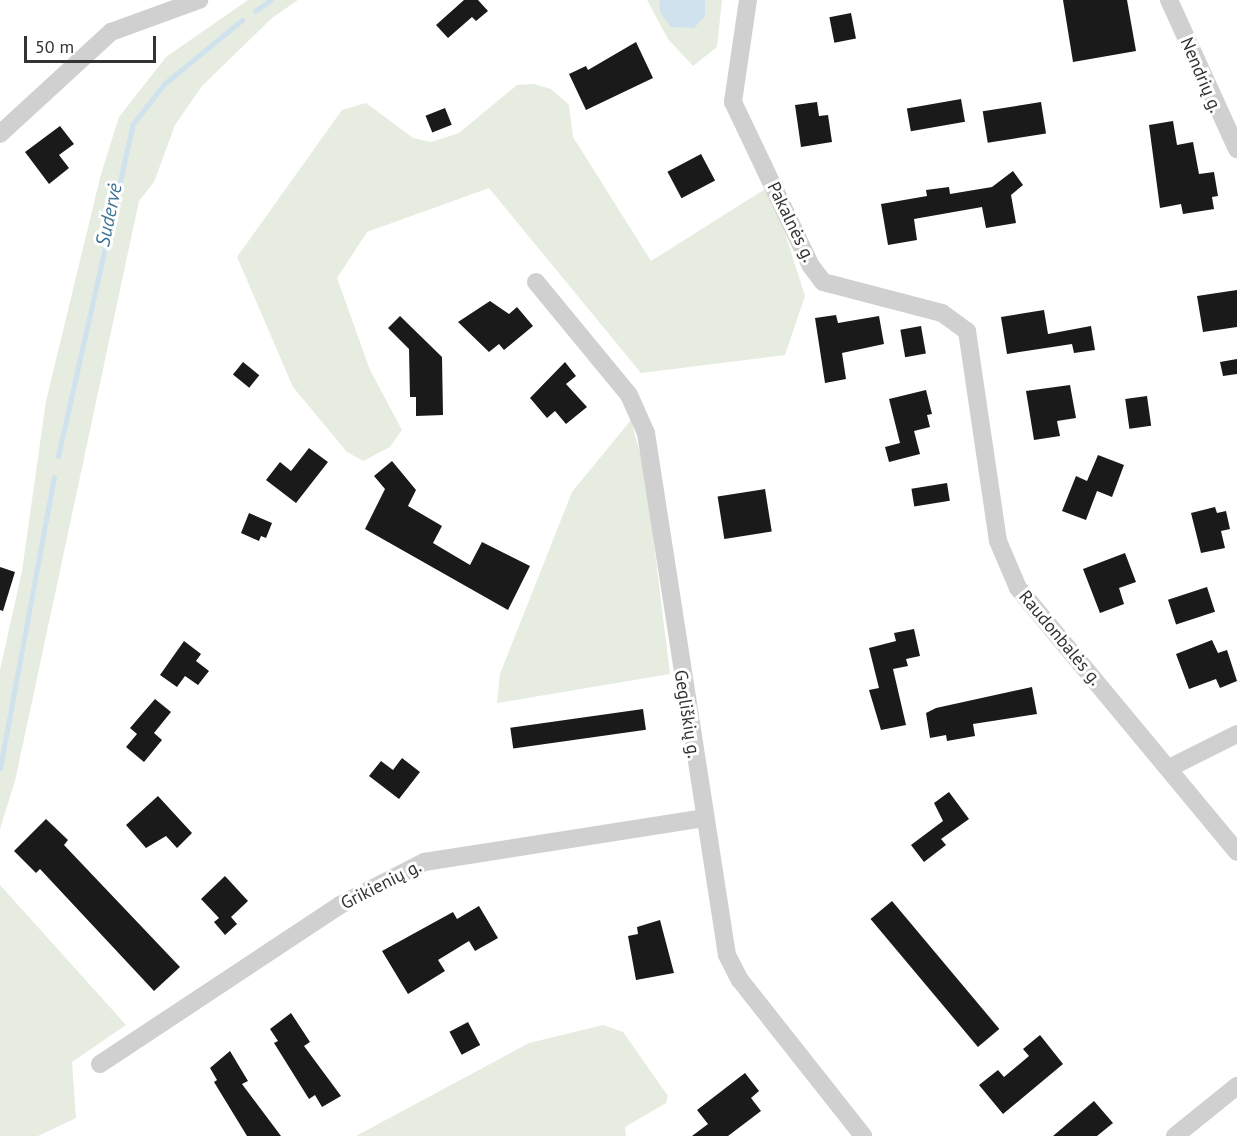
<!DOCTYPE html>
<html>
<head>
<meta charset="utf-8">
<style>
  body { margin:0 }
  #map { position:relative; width:1237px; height:1136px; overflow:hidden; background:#fff; font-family:"PT Sans",sans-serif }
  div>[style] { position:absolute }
  .green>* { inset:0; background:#e6ecdf }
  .water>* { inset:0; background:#cfe2ee }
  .stream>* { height:5px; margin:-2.5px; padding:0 2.5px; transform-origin:2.5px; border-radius:2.5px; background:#cfe2ee }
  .building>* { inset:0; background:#1a1a1a; transform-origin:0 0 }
  .street>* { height:18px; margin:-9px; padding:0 9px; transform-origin:9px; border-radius:9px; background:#d0d0d0 }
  span { translate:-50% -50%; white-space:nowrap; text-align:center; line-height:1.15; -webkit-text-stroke:6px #fff; paint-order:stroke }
  .street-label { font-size:18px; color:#333 }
  .water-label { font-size:20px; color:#3f7597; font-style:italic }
  .scale { position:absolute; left:24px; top:36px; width:132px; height:27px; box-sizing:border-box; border:3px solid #333; border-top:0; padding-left:8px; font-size:18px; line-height:21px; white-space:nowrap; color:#333; -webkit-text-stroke:4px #fff; paint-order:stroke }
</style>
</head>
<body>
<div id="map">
  <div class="green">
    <div style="clip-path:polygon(248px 0,298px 0,272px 18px,202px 86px,175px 125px,154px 182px,139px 201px,15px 781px,0 829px,0 670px,22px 571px,46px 401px,101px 174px,119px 117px,166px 57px)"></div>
    <div style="clip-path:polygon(647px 0,659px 0,660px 12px,705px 16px,705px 0,722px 0,717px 47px,693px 66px,668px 39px)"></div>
    <div style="clip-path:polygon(534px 84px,551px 89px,569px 105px,573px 137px,651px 261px,770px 186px,805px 296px,785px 355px,641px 373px,489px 188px,367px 232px,337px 278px,370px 370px,402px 430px,390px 447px,363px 461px,347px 452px,293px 387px,237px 257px,342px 110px,366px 103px,413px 138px,431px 142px,459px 133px,517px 85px)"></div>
    <div style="clip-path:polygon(631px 420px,645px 471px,670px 674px,497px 703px,500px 674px,572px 492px)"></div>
    <div style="clip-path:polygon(0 885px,126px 1025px,72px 1062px,76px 1118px,38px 1136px,0 1136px)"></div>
    <div style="clip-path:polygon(603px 1025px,623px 1032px,668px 1096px,666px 1103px,625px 1127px,626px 1136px,356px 1136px,529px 1043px)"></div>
  </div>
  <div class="water">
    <div style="clip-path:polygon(705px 0,705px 16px,694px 28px,671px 27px,660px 12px,659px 0)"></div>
  </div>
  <div class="stream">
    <div style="left:255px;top:11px;width:19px;rotate:-35deg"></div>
    <div style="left:58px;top:456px;width:340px;rotate:-77.3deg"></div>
    <div style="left:133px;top:124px;width:51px;rotate:-52.2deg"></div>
    <div style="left:164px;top:84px;width:101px;rotate:-39.4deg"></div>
    <div style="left:0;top:768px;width:296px;rotate:-79.5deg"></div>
  </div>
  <div class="building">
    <div style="clip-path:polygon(464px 0,478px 0,488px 11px,476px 21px,472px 17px,448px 38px,436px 25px)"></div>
    <div style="clip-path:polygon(1063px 0,1127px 0,1136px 51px,1073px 62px)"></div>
    <div style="left:851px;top:13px;width:26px;height:22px;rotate:79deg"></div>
    <div style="clip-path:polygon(636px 42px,653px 78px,586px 110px,569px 74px,586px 66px,588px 70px)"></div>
    <div style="left:961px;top:99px;width:23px;height:55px;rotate:80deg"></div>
    <div style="clip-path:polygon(817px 102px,819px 116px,828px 115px,832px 142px,801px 147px,795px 105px)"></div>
    <div style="left:1041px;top:102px;width:32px;height:59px;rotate:81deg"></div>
    <div style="left:445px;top:108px;width:18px;height:21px;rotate:68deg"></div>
    <div style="clip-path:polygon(1173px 121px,1177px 145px,1193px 142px,1199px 174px,1214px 172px,1218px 196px,1212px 197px,1214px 209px,1183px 214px,1181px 204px,1160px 208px,1149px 125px)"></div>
    <div style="clip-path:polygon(60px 126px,74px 144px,59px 155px,69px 168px,49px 184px,25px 152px)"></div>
    <div style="left:701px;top:154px;width:30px;height:38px;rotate:62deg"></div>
    <div style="clip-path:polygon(1013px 171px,1023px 185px,1011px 195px,1016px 223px,986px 228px,982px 207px,914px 219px,917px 240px,888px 245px,881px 204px,927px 196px,926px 190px,949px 187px,950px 194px,992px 187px)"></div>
    <div style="clip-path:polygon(1237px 290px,1237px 327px,1203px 332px,1197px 296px)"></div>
    <div style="clip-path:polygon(490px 301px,509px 314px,517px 307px,533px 326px,504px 350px,499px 344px,489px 352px,458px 322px)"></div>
    <div style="clip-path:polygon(1044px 310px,1048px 334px,1091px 326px,1095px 350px,1074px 353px,1072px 344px,1007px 354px,1001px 317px)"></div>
    <div style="clip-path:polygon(836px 315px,838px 323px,879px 316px,884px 344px,842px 353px,846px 379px,825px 383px,815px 318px)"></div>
    <div style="clip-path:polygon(400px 316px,442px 357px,443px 415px,416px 416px,416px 397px,410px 397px,409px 349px,388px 328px)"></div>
    <div style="left:921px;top:326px;width:28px;height:21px;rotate:80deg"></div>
    <div style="clip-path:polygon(1237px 359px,1237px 374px,1223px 376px,1220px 362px)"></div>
    <div style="left:243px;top:362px;width:21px;height:16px;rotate:39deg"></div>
    <div style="clip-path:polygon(565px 362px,576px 376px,566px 384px,587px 407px,566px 424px,555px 411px,547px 418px,530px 398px)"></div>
    <div style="clip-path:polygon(1070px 385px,1076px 418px,1057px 421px,1060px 436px,1034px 440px,1026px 391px)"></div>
    <div style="clip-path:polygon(926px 390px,932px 414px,927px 415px,930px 427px,914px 431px,920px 454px,889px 462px,885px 447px,900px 443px,889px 399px)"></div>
    <div style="left:1147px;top:396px;width:30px;height:22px;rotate:82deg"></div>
    <div style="clip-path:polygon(309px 448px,328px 462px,296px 503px,266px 480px,280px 462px,291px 471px)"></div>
    <div style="clip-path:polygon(1098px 455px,1124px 465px,1112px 497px,1097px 491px,1086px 520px,1062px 511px,1076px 476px,1087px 481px)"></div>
    <div style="clip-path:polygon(392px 461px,416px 490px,408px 506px,442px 526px,433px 543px,470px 565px,482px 542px,530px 566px,508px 610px,365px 529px,385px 489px,374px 476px)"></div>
    <div style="left:947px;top:483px;width:18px;height:36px;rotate:81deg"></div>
    <div style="left:765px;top:489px;width:43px;height:48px;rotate:81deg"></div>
    <div style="clip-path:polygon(1215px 507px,1217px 513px,1226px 511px,1230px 529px,1221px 531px,1225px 548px,1201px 553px,1191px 513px)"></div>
    <div style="clip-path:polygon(249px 513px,272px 523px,266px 538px,261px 536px,259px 541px,241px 533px)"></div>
    <div style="clip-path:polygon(1125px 553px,1136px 582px,1119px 588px,1124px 604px,1100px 613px,1083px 569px)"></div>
    <div style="clip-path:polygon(0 567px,15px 572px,3px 611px,0 610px)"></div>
    <div style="left:1207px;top:587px;width:26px;height:41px;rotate:72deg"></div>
    <div style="clip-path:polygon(914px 629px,920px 656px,906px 659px,908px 666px,893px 669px,906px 725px,881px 730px,869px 690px,879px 688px,869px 648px,896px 641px,894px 633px)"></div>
    <div style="clip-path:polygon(1212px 640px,1218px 653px,1227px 650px,1237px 681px,1220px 688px,1216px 679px,1189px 689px,1176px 654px)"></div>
    <div style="clip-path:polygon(184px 641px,201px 654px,196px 661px,209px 671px,198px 685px,185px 676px,177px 687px,160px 675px)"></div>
    <div style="clip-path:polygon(1032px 687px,1037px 714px,973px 724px,975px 736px,947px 741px,946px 735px,930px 738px,926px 713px,936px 708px)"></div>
    <div style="clip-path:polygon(155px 699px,171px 712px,154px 733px,162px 740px,144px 762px,126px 747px,137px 734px,130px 728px)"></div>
    <div style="left:643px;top:709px;width:21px;height:134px;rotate:82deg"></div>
    <div style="clip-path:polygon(402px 758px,420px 772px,399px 799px,369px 776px,381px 761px,393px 770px)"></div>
    <div style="clip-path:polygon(949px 792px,969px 819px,941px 839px,946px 845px,924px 862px,911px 845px,943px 821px,934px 803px)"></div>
    <div style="clip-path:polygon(158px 796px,192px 833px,177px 848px,166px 836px,146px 848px,126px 825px)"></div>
    <div style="clip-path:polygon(46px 819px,68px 840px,64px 845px,180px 967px,154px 991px,40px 869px,36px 873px,14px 851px)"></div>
    <div style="clip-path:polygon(225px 876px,248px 901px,231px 917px,237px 924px,225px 935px,214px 922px,219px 918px,201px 899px)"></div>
    <div style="left:892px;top:901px;width:167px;height:28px;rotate:50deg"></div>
    <div style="clip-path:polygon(479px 906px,498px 938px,475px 951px,469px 941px,438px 960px,445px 971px,408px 994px,382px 951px,453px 912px,457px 919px)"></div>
    <div style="clip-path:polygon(660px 920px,674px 973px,636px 980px,628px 936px,638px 934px,637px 927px)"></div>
    <div style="clip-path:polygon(291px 1013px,310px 1042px,304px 1046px,341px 1096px,322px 1107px,315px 1095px,309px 1099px,274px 1043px,278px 1041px,270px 1029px)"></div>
    <div style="left:468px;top:1022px;width:26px;height:21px;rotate:62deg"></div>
    <div style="clip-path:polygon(1040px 1035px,1063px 1064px,1003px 1114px,979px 1085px,998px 1070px,1004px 1077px,1029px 1056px,1023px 1049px)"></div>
    <div style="clip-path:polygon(230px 1051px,248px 1081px,242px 1084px,281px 1136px,247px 1136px,214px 1082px,217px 1080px,210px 1068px)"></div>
    <div style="clip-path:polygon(745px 1073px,759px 1091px,751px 1098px,761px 1111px,728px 1136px,692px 1136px,708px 1124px,697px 1110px)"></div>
    <div style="clip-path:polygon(1094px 1101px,1113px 1123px,1097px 1136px,1053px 1136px)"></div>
  </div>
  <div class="street">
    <div style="left:748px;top:0;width:103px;rotate:98.4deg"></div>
    <div style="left:733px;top:102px;width:182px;rotate:64.6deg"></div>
    <div style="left:811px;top:266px;width:20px;rotate:53deg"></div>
    <div style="left:823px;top:282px;width:123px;rotate:14.6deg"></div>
    <div style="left:942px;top:313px;width:31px;rotate:36deg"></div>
    <div style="left:967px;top:331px;width:212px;rotate:81.6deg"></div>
    <div style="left:998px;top:541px;width:51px;rotate:66.9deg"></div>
    <div style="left:1018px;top:588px;width:343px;rotate:50.3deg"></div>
    <div style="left:1169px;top:0;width:164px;rotate:65.5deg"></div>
    <div style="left:0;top:134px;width:151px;rotate:-42.6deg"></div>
    <div style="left:111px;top:32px;width:94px;rotate:-20deg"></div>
    <div style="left:536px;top:282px;width:146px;rotate:50.5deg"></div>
    <div style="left:629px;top:395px;width:42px;rotate:65.9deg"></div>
    <div style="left:646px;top:433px;width:528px;rotate:81.18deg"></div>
    <div style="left:727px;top:955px;width:28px;rotate:63deg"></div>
    <div style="left:740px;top:980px;width:199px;rotate:51.7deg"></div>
    <div style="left:1169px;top:768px;width:76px;rotate:-26.6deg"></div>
    <div style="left:100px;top:1064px;width:288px;rotate:-33.5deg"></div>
    <div style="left:340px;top:905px;width:94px;rotate:-27.1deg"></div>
    <div style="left:424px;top:862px;width:283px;rotate:-8.9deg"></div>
    <div style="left:1175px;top:1136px;width:80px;rotate:-38.9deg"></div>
  </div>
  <div class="street-label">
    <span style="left:1201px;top:75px;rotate:67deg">Nendrių g.</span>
    <span style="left:791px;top:222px;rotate:64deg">Pakalnės g.</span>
    <span style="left:1060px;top:638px;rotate:50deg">Raudonbalės g.</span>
    <span style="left:687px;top:714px;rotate:81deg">Gegliškių g.</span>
    <span style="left:381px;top:885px;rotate:-27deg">Grikienių g.</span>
  </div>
  <div class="water-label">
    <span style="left:109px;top:215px;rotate:-78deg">Sudervė</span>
  </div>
  <div class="scale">50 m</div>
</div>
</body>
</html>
